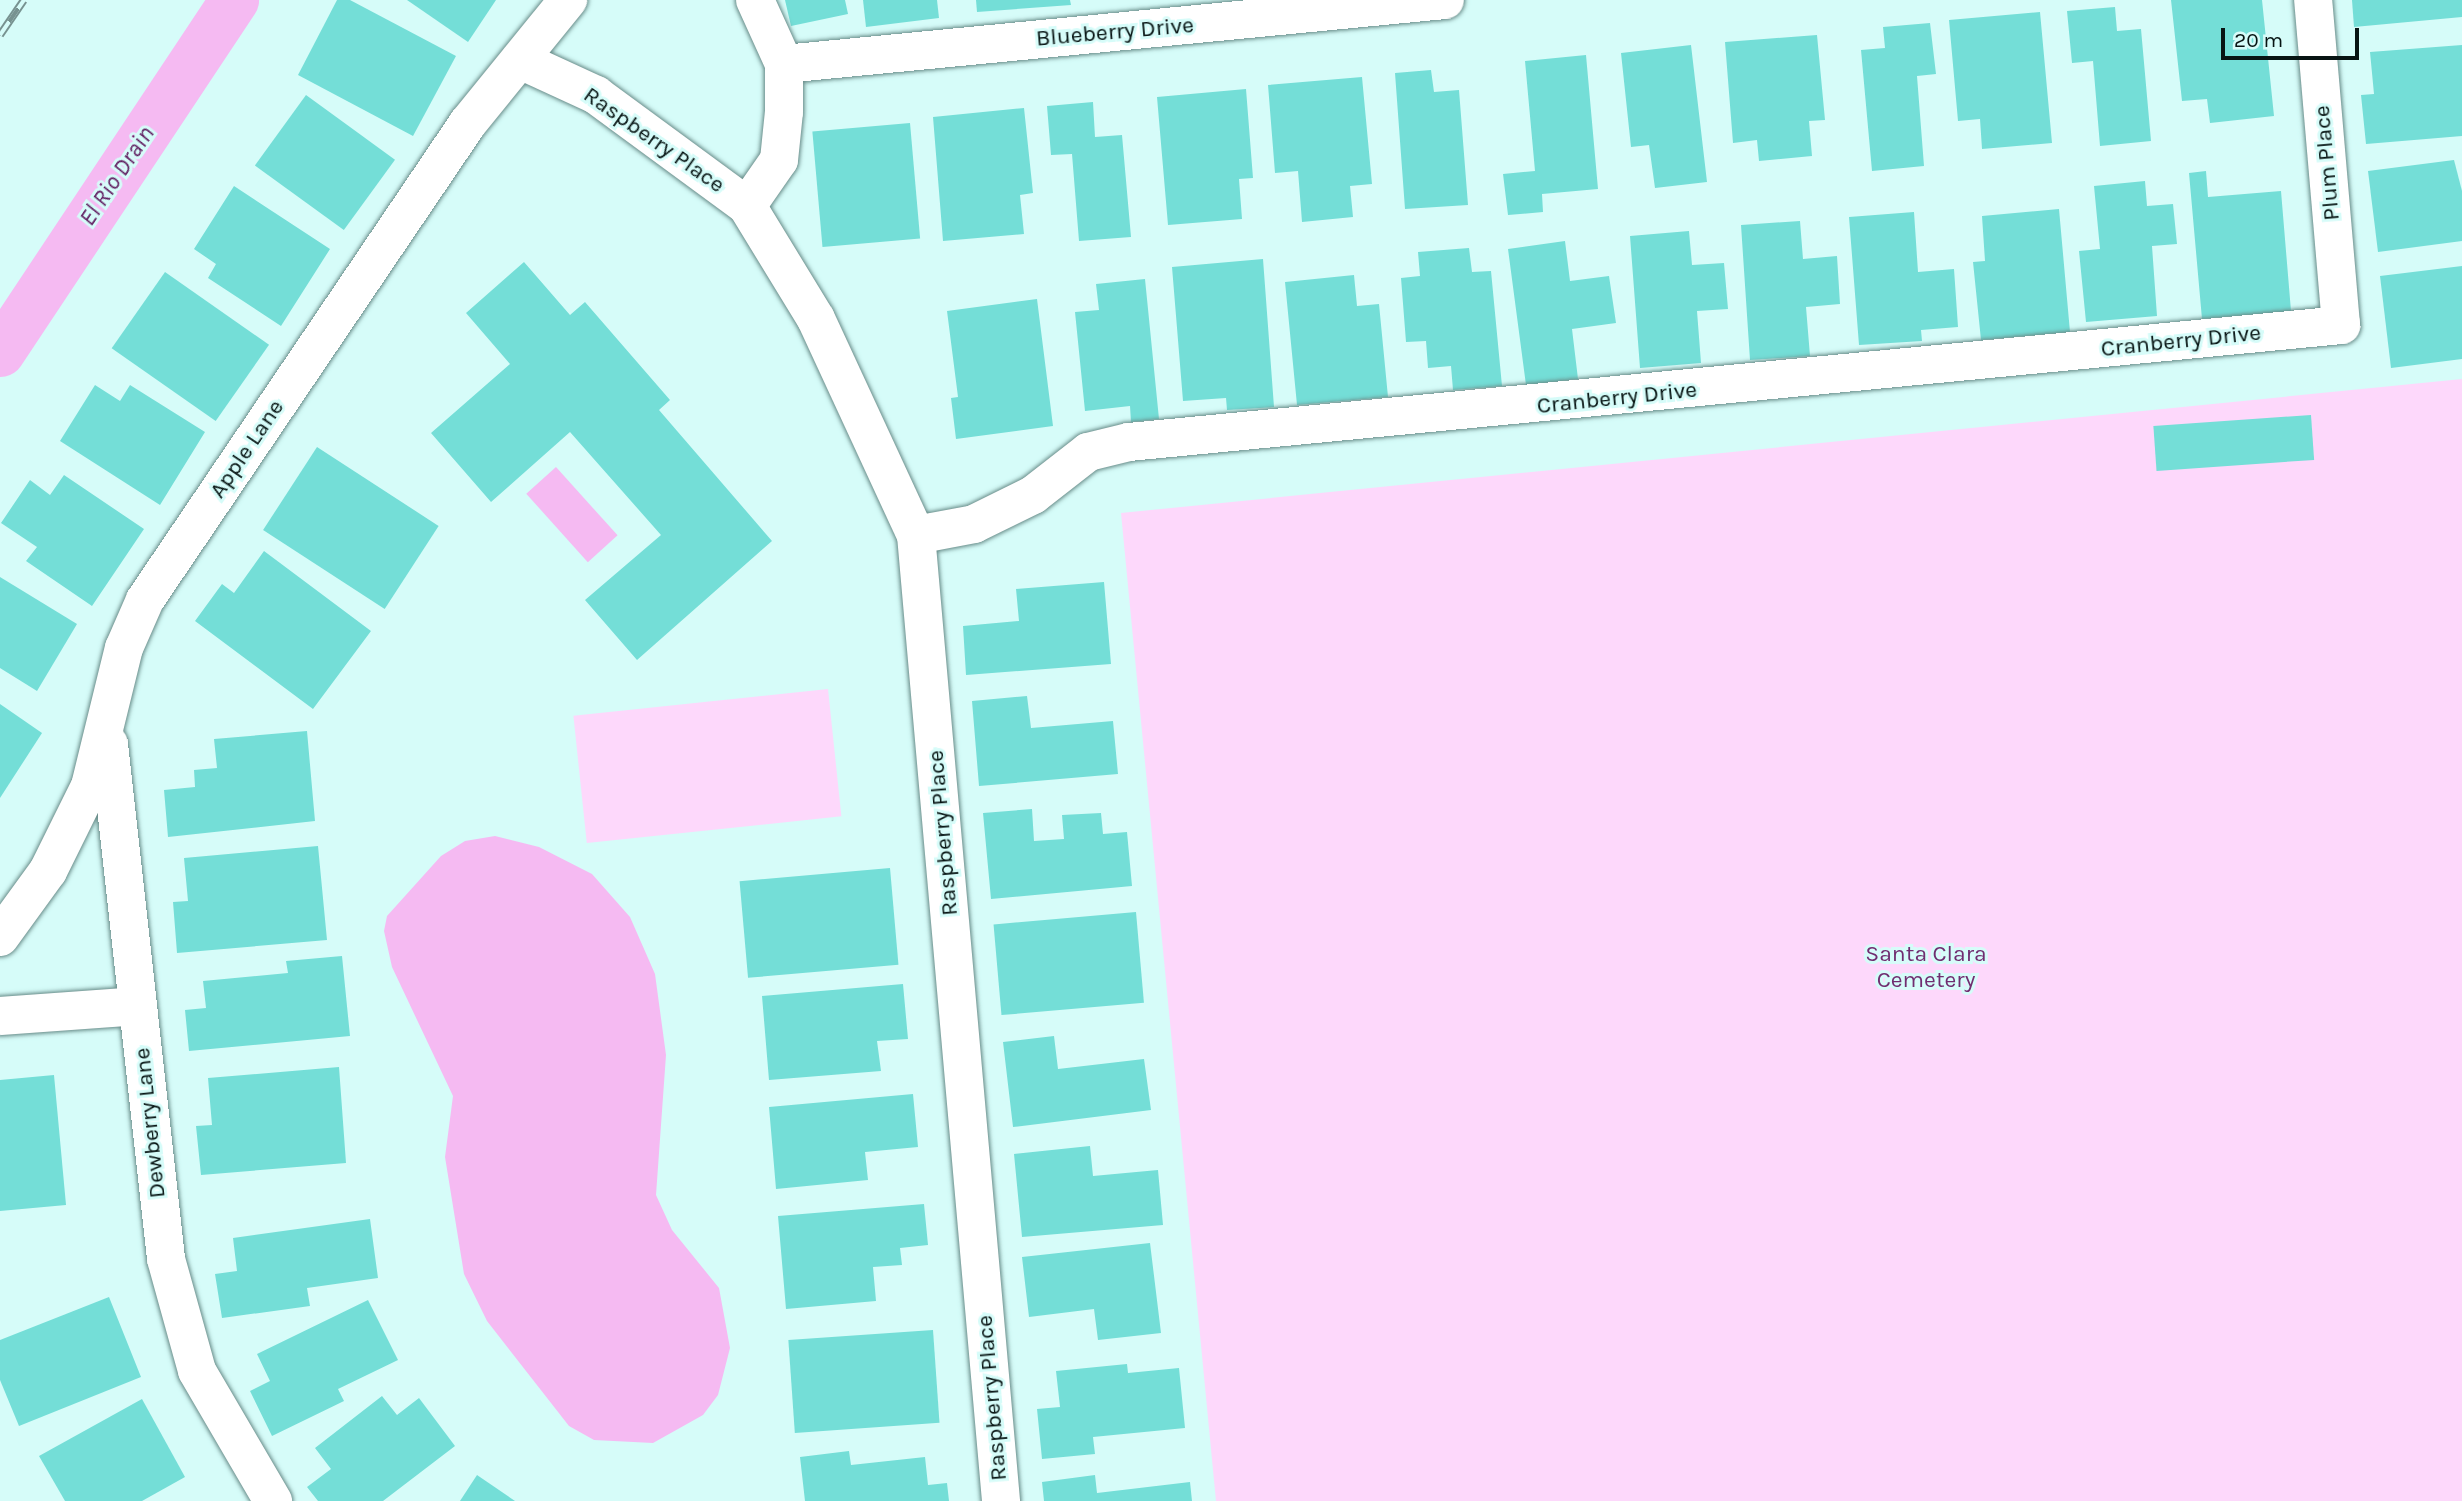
<!DOCTYPE html>
<html>
<head>
<meta charset="utf-8">
<style>
  body { margin:0 }
  #map { position:relative; width:2462px; height:1501px; overflow:hidden; background:#d6fcf9; font-family:Karla,sans-serif }
  div>[style] { position:absolute }
  .green>* { inset:0; background:#fdd8fb; transform-origin:0 0 }
  .water>* { inset:0; background:#f5baf2; transform-origin:0 0 }
  .canal>* { height:49px; margin:-24.5px; padding:0 24.5px; transform-origin:24.5px; border-radius:24.5px; background:#f5baf2 }
  .building>* { inset:0; background:#74ded7; transform-origin:0 0 }
  .roads { filter:drop-shadow(0 0 2px #688c89) drop-shadow(0 0 2px #688c89) }
  .minor>* { height:38px; margin:-19px; padding:0 19px; transform-origin:19px; border-radius:19px; background:#fff }
  .rail>* { height:8px; margin-top:-4px; transform-origin:0; background:repeating-linear-gradient(90deg,#d6fcf9 0 16px,#779290 0 32px); box-sizing:border-box; border-block:2px solid #779290 }
  span { translate:-50% -50%; white-space:nowrap; text-align:center; line-height:1.15; -webkit-text-stroke:6px #d6fcf9; paint-order:stroke }
  .street-label { font-size:23px; color:#071413 }
  .park-label { font-size:23px; color:#702d70 }
  .water-label { font-size:24px; color:#601d60; font-style:italic }
  .scale { position:absolute; left:2221px; top:28px; width:138px; height:32px; box-sizing:border-box; border:4px solid #071413; border-top:0; padding-left:9px; font-size:21px; line-height:24px; white-space:nowrap; color:#071413; -webkit-text-stroke:5px #d6fcf9; paint-order:stroke }
</style>
</head>
<body>
<div id="map">
  <div class="green">
    <div style="clip-path:polygon(2462px 379px,2462px 1501px,1216px 1501px,1121px 513px)"></div>
    <div style="left:828px;top:689px;width:128px;height:256px;rotate:84deg"></div>
  </div>
  <div class="water">
    <div style="left:556px;top:467px;width:92px;height:40px;rotate:48deg"></div>
    <div style="clip-path:polygon(495px 836px,539px 847px,592px 874px,630px 917px,655px 974px,666px 1055px,656px 1195px,672px 1230px,719px 1288px,730px 1348px,718px 1395px,703px 1415px,653px 1443px,594px 1440px,569px 1426px,487px 1321px,464px 1274px,445px 1157px,453px 1096px,392px 967px,384px 931px,387px 916px,441px 856px,465px 841px)"></div>
  </div>
  <div class="canal">
    <div style="left:0;top:352px;width:423px;rotate:-56.4deg"></div>
  </div>
  <div class="building">
    <div style="clip-path:polygon(337px 0,350px 0,456px 56px,413px 136px,298px 75px)"></div>
    <div style="clip-path:polygon(407px 0,496px 0,468px 42px)"></div>
    <div style="clip-path:polygon(785px 0,845px 0,848px 14px,791px 26px)"></div>
    <div style="clip-path:polygon(863px 0,937px 0,939px 18px,866px 27px)"></div>
    <div style="clip-path:polygon(976px 0,1070px 0,1071px 5px,977px 12px)"></div>
    <div style="clip-path:polygon(2171px 0,2262px 0,2274px 116px,2210px 123px,2207px 99px,2182px 101px)"></div>
    <div style="clip-path:polygon(2352px 0,2462px 0,2462px 17px,2354px 27px)"></div>
    <div style="clip-path:polygon(2115px 7px,2117px 31px,2141px 29px,2151px 141px,2100px 146px,2093px 61px,2072px 63px,2067px 11px)"></div>
    <div style="clip-path:polygon(2040px 12px,2052px 143px,1982px 149px,1980px 119px,1958px 121px,1949px 20px)"></div>
    <div style="clip-path:polygon(1930px 23px,1936px 74px,1917px 76px,1924px 166px,1872px 171px,1861px 50px,1885px 48px,1883px 27px)"></div>
    <div style="clip-path:polygon(1817px 35px,1825px 120px,1809px 121px,1812px 156px,1759px 161px,1757px 140px,1733px 143px,1725px 42px)"></div>
    <div style="clip-path:polygon(1691px 45px,1707px 182px,1655px 188px,1649px 145px,1631px 147px,1621px 53px)"></div>
    <div style="clip-path:polygon(2462px 45px,2462px 136px,2366px 144px,2361px 95px,2374px 94px,2370px 52px)"></div>
    <div style="clip-path:polygon(1586px 55px,1598px 189px,1542px 194px,1543px 212px,1508px 215px,1503px 174px,1535px 171px,1525px 61px)"></div>
    <div style="clip-path:polygon(1431px 70px,1434px 92px,1459px 90px,1468px 205px,1405px 209px,1395px 73px)"></div>
    <div style="clip-path:polygon(1362px 77px,1372px 184px,1350px 186px,1353px 217px,1302px 222px,1298px 171px,1275px 173px,1268px 85px)"></div>
    <div style="clip-path:polygon(1246px 89px,1253px 178px,1239px 179px,1242px 219px,1168px 225px,1157px 97px)"></div>
    <div style="left:306px;top:95px;width:110px;height:87px;rotate:36deg"></div>
    <div style="clip-path:polygon(1093px 102px,1095px 137px,1122px 135px,1131px 237px,1079px 241px,1072px 154px,1051px 155px,1047px 106px)"></div>
    <div style="clip-path:polygon(1024px 108px,1033px 193px,1020px 195px,1024px 234px,943px 241px,933px 117px)"></div>
    <div style="left:910px;top:123px;width:116px;height:98px;rotate:85deg"></div>
    <div style="clip-path:polygon(2454px 160px,2462px 191px,2462px 241px,2378px 252px,2368px 171px)"></div>
    <div style="clip-path:polygon(2206px 171px,2208px 197px,2281px 191px,2291px 311px,2202px 319px,2189px 173px)"></div>
    <div style="clip-path:polygon(2145px 181px,2147px 206px,2173px 204px,2177px 244px,2152px 246px,2157px 316px,2086px 322px,2079px 251px,2100px 249px,2094px 186px)"></div>
    <div style="clip-path:polygon(234px 186px,330px 249px,281px 326px,208px 278px,216px 264px,194px 249px)"></div>
    <div style="clip-path:polygon(2059px 209px,2070px 332px,1981px 340px,1973px 262px,1985px 261px,1982px 216px)"></div>
    <div style="clip-path:polygon(1914px 212px,1918px 272px,1954px 269px,1958px 327px,1921px 330px,1922px 341px,1859px 345px,1849px 217px)"></div>
    <div style="clip-path:polygon(1800px 221px,1803px 259px,1837px 256px,1840px 304px,1806px 307px,1810px 356px,1750px 360px,1741px 225px)"></div>
    <div style="clip-path:polygon(1689px 231px,1692px 265px,1724px 263px,1728px 309px,1697px 311px,1701px 363px,1640px 368px,1630px 236px)"></div>
    <div style="clip-path:polygon(1565px 241px,1570px 281px,1609px 276px,1616px 323px,1572px 329px,1578px 379px,1526px 385px,1508px 249px)"></div>
    <div style="clip-path:polygon(1469px 248px,1472px 272px,1491px 271px,1502px 386px,1453px 390px,1451px 366px,1428px 368px,1426px 341px,1406px 342px,1401px 278px,1420px 276px,1418px 252px)"></div>
    <div style="clip-path:polygon(1263px 259px,1274px 407px,1227px 410px,1226px 398px,1183px 401px,1172px 267px)"></div>
    <div style="clip-path:polygon(524px 262px,570px 315px,585px 302px,670px 400px,659px 410px,772px 541px,637px 660px,585px 600px,661px 535px,570px 432px,491px 502px,431px 433px,510px 364px,466px 313px)"></div>
    <div style="clip-path:polygon(2462px 266px,2462px 359px,2391px 368px,2380px 276px)"></div>
    <div style="left:165px;top:272px;width:127px;height:93px;rotate:35deg"></div>
    <div style="clip-path:polygon(1354px 275px,1357px 306px,1379px 304px,1388px 397px,1297px 405px,1285px 282px)"></div>
    <div style="clip-path:polygon(1145px 279px,1159px 419px,1131px 422px,1130px 406px,1085px 411px,1075px 312px,1099px 310px,1096px 284px)"></div>
    <div style="clip-path:polygon(1037px 299px,1053px 426px,956px 439px,951px 398px,958px 397px,947px 311px)"></div>
    <div style="clip-path:polygon(95px 385px,120px 401px,130px 385px,205px 432px,160px 505px,60px 441px)"></div>
    <div style="left:2311px;top:415px;width:45px;height:158px;rotate:86deg"></div>
    <div style="left:317px;top:447px;width:145px;height:99px;rotate:33deg"></div>
    <div style="clip-path:polygon(64px 475px,144px 529px,92px 606px,26px 561px,37px 547px,1px 523px,30px 480px,50px 495px)"></div>
    <div style="clip-path:polygon(264px 551px,371px 631px,313px 709px,195px 621px,222px 584px,234px 593px)"></div>
    <div style="clip-path:polygon(0 577px,77px 624px,37px 691px,0 668px)"></div>
    <div style="clip-path:polygon(1104px 582px,1111px 664px,966px 675px,963px 626px,1019px 621px,1016px 589px)"></div>
    <div style="clip-path:polygon(1027px 696px,1031px 728px,1113px 721px,1118px 774px,979px 786px,972px 701px)"></div>
    <div style="clip-path:polygon(0 704px,42px 733px,0 798px)"></div>
    <div style="clip-path:polygon(307px 731px,315px 821px,168px 837px,164px 790px,195px 787px,194px 770px,217px 768px,214px 739px)"></div>
    <div style="clip-path:polygon(1032px 809px,1034px 841px,1064px 839px,1062px 815px,1101px 813px,1103px 834px,1127px 832px,1132px 886px,991px 899px,983px 813px)"></div>
    <div style="clip-path:polygon(318px 846px,327px 940px,177px 953px,173px 902px,188px 901px,184px 858px)"></div>
    <div style="left:890px;top:868px;width:97px;height:151px;rotate:85deg"></div>
    <div style="left:1136px;top:912px;width:91px;height:143px;rotate:85deg"></div>
    <div style="clip-path:polygon(342px 956px,350px 1036px,189px 1051px,185px 1010px,206px 1008px,203px 981px,288px 973px,286px 961px)"></div>
    <div style="clip-path:polygon(903px 984px,908px 1039px,877px 1041px,881px 1071px,769px 1080px,762px 996px)"></div>
    <div style="clip-path:polygon(1054px 1036px,1058px 1069px,1144px 1059px,1151px 1110px,1013px 1127px,1003px 1042px)"></div>
    <div style="clip-path:polygon(339px 1067px,346px 1163px,201px 1175px,196px 1126px,212px 1125px,208px 1078px)"></div>
    <div style="clip-path:polygon(54px 1075px,66px 1205px,0 1211px,0 1080px)"></div>
    <div style="clip-path:polygon(913px 1094px,918px 1147px,865px 1152px,868px 1180px,776px 1189px,769px 1107px)"></div>
    <div style="clip-path:polygon(1090px 1146px,1093px 1176px,1158px 1170px,1163px 1225px,1022px 1237px,1014px 1154px)"></div>
    <div style="clip-path:polygon(924px 1204px,928px 1245px,900px 1248px,902px 1265px,873px 1267px,876px 1301px,786px 1309px,778px 1216px)"></div>
    <div style="clip-path:polygon(370px 1219px,378px 1278px,307px 1288px,310px 1306px,222px 1318px,215px 1274px,237px 1271px,233px 1238px)"></div>
    <div style="clip-path:polygon(1150px 1243px,1161px 1333px,1098px 1340px,1094px 1309px,1029px 1317px,1022px 1257px)"></div>
    <div style="clip-path:polygon(109px 1297px,141px 1377px,19px 1426px,0 1380px,0 1340px)"></div>
    <div style="clip-path:polygon(368px 1300px,398px 1360px,338px 1389px,344px 1401px,272px 1436px,250px 1391px,270px 1381px,257px 1354px)"></div>
    <div style="left:933px;top:1330px;width:93px;height:145px;rotate:86deg"></div>
    <div style="clip-path:polygon(1127px 1364px,1128px 1373px,1179px 1368px,1185px 1428px,1093px 1437px,1095px 1454px,1042px 1459px,1037px 1409px,1060px 1407px,1056px 1371px)"></div>
    <div style="clip-path:polygon(382px 1396px,397px 1415px,419px 1398px,455px 1446px,383px 1501px,318px 1501px,307px 1487px,331px 1469px,315px 1448px)"></div>
    <div style="clip-path:polygon(142px 1399px,185px 1477px,142px 1501px,65px 1501px,39px 1456px)"></div>
    <div style="clip-path:polygon(849px 1451px,851px 1465px,925px 1457px,928px 1485px,947px 1483px,949px 1501px,805px 1501px,800px 1457px)"></div>
    <div style="clip-path:polygon(477px 1475px,515px 1501px,460px 1501px)"></div>
    <div style="clip-path:polygon(1095px 1475px,1097px 1493px,1190px 1482px,1192px 1501px,1044px 1501px,1042px 1482px)"></div>
  </div>
  <div class="roads">
    <div class="minor">
      <div style="left:520px;top:60px;width:84px;rotate:24.7deg"></div>
      <div style="left:596px;top:95px;width:187px;rotate:36.3deg"></div>
      <div style="left:747px;top:206px;width:132px;rotate:58.6deg"></div>
      <div style="left:816px;top:319px;width:238px;rotate:65.2deg"></div>
      <div style="left:916px;top:535px;width:970px;rotate:84.97deg"></div>
      <div style="left:784px;top:64px;width:664px;rotate:-5.53deg"></div>
      <div style="left:747px;top:206px;width:56px;rotate:-55.2deg"></div>
      <div style="left:779px;top:160px;width:48px;rotate:-84.1deg"></div>
      <div style="left:784px;top:112px;width:48px;rotate:-90deg"></div>
      <div style="left:784px;top:64px;width:70px;rotate:-114.4deg"></div>
      <div style="left:916px;top:535px;width:59px;rotate:-10.7deg"></div>
      <div style="left:974px;top:524px;width:66px;rotate:-26.2deg"></div>
      <div style="left:1033px;top:495px;width:70px;rotate:-38deg"></div>
      <div style="left:1088px;top:452px;width:42px;rotate:-13.7deg"></div>
      <div style="left:1129px;top:442px;width:1218px;rotate:-5.51deg"></div>
      <div style="left:2341px;top:325px;width:326px;rotate:-94.9deg"></div>
      <div style="left:109px;top:744px;width:518px;rotate:83.68deg"></div>
      <div style="left:166px;top:1259px;width:116px;rotate:74.5deg"></div>
      <div style="left:197px;top:1371px;width:151px;rotate:59.7deg"></div>
      <div style="left:0;top:937px;width:82px;rotate:-54deg"></div>
      <div style="left:48px;top:871px;width:95px;rotate:-63.7deg"></div>
      <div style="left:90px;top:786px;width:142px;rotate:-76.2deg"></div>
      <div style="left:124px;top:648px;width:52px;rotate:-66.4deg"></div>
      <div style="left:145px;top:600px;width:576px;rotate:-55.9deg"></div>
      <div style="left:468px;top:123px;width:159px;rotate:-50.9deg"></div>
      <div style="left:0;top:1016px;width:138px;rotate:-4.1deg"></div>
    </div>
  </div>
  <div class="rail">
    <div style="left:0;top:35px;width:42px;rotate:-55.6deg"></div>
  </div>
  <div class="street-label">
    <span style="left:1115px;top:32px;rotate:-5deg">Blueberry Drive</span>
    <span style="left:654px;top:140px;rotate:35deg">Raspberry Place</span>
    <span style="left:2327px;top:163px;rotate:-95deg">Plum Place</span>
    <span style="left:2181px;top:341px;rotate:-6deg">Cranberry Drive</span>
    <span style="left:1617px;top:398px;rotate:-6deg">Cranberry Drive</span>
    <span style="left:247px;top:449px;rotate:-56deg">Apple Lane</span>
    <span style="left:943px;top:833px;rotate:-95deg">Raspberry Place</span>
    <span style="left:150px;top:1123px;rotate:-96deg">Dewberry Lane</span>
    <span style="left:992px;top:1398px;rotate:-95deg">Raspberry Place</span>
  </div>
  <div class="park-label">
    <span style="left:1926px;top:967px">Santa Clara<br>Cemetery</span>
  </div>
  <div class="water-label">
    <span style="left:117px;top:176px;rotate:-56deg">El Rio Drain</span>
  </div>
  <div class="scale">20 m</div>
</div>
</body>
</html>
